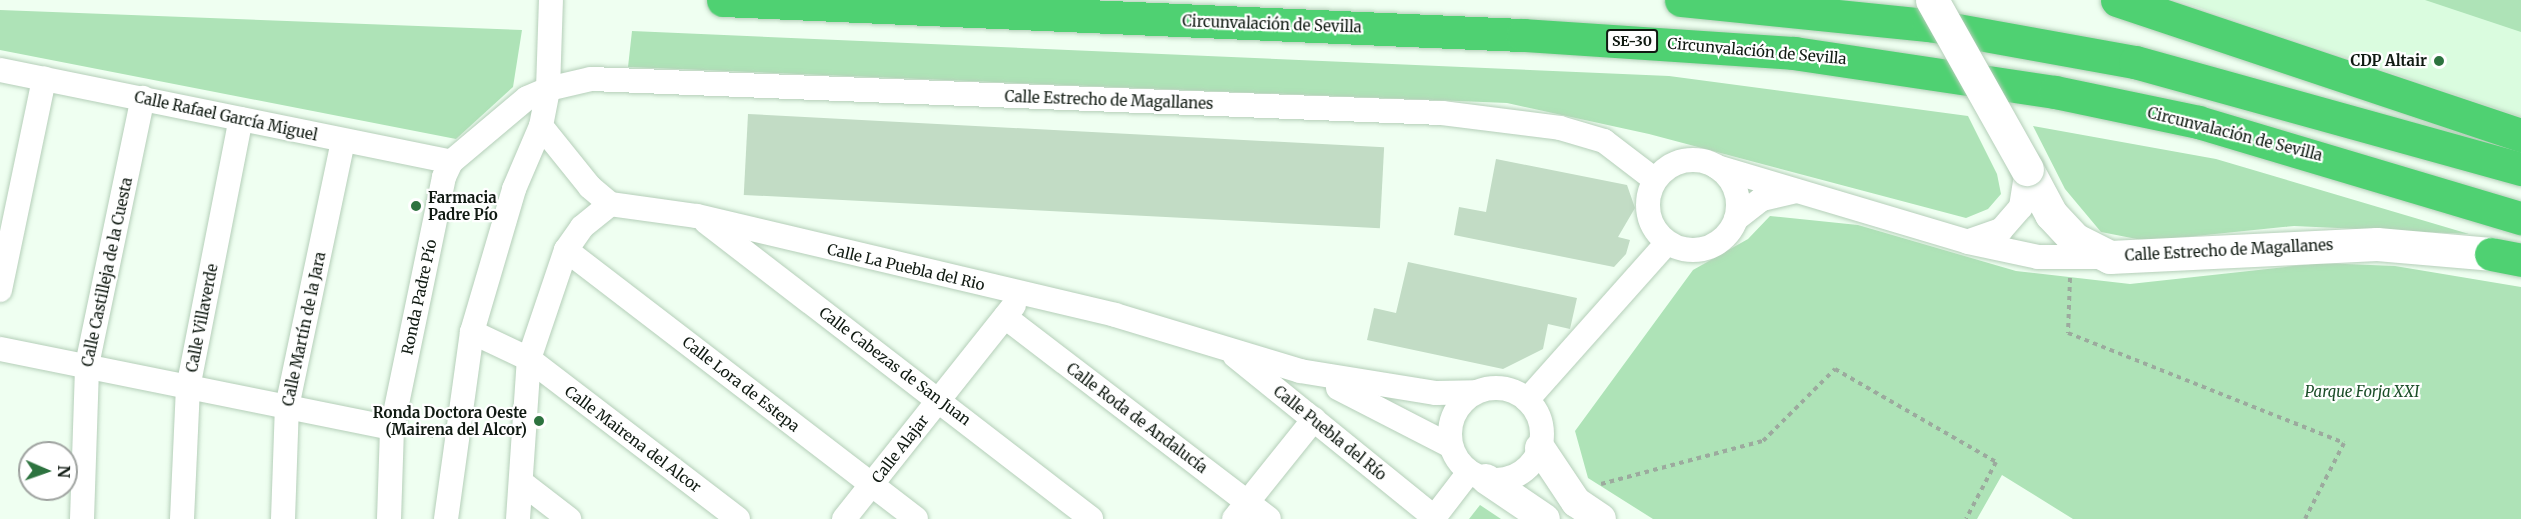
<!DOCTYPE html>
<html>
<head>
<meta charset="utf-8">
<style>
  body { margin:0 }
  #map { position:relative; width:2521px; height:519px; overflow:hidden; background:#effff1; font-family:Merriweather,serif }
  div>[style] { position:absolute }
  .built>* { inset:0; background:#dafcdf }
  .green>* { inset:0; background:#aee3b7 }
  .building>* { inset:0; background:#c2dcc5; transform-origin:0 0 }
  .path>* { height:4px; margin-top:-2px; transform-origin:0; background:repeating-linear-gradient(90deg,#9caa9e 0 4.5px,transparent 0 9px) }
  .roads { filter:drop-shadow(0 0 2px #b5cfb9) drop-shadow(0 0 2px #b5cfb9) }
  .minor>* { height:24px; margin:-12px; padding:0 12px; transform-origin:12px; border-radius:12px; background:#fff }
  .minor>.ring { margin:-12px; padding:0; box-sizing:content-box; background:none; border:24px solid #fff; border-radius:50% }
  .tertiary>* { height:30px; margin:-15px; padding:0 15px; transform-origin:15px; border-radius:15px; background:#fff }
  .secondary>* { height:33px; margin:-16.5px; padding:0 16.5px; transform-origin:16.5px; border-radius:16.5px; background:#fff }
  .motorway>* { height:33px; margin:-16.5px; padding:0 16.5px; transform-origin:16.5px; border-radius:16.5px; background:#4fd172 }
  .bridges { filter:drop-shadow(0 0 2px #b5cfb9) drop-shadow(0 0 2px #b5cfb9) }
  .secondary-bridge>* { height:33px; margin:-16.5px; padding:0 16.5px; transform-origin:16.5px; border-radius:16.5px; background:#fff }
  .dots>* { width:16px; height:16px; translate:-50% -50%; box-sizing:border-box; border:3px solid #fff; border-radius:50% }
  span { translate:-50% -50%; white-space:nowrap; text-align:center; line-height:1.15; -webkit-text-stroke:4.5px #fff; paint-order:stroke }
  .shield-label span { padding:2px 4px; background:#fff; border:2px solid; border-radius:4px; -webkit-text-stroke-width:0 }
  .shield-label { font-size:14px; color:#101a12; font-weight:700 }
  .street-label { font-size:15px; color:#101a12 }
  .poi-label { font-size:15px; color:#101a12; font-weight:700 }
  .right { translate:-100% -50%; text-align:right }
  .left { translate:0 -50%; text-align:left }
  .park-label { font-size:15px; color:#1c4e29; font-style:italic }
  .north { position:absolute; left:18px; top:441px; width:60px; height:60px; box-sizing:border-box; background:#fff; border:2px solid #9fa3a0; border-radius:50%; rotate:92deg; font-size:16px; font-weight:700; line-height:24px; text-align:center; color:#101a12 }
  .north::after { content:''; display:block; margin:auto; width:21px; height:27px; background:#2d733f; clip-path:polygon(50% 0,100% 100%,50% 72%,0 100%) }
</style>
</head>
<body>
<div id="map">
  <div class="built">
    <div style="clip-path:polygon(2176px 0,2521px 0,2521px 117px,2192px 5px)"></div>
  </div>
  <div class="green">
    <div style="clip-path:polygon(2425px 0,2521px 0,2521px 32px)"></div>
    <div style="clip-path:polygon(0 10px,522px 30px,513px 87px,456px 139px,0 50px)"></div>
    <div style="clip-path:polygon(632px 31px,1669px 76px,1968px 116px,1997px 174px,2001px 194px,1988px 209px,1966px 218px,1649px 134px,1507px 103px,628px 67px)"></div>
    <div style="clip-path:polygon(2033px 126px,2216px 159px,2469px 234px,2294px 226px,2147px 241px,2101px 232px,2065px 189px)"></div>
    <div style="clip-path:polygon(1770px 216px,1858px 225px,2016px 271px,2130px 284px,2321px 263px,2395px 266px,2521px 287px,2521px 519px,2073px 519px,2002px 475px,1977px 519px,1653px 519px,1588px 478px,1575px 431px,1693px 270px,1748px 239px)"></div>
    <div style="clip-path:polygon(1480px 505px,1501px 519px,1469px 519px)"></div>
  </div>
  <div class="building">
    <div style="left:748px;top:114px;width:637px;height:81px;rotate:3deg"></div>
    <div style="clip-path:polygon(1496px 159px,1627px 185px,1635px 208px,1618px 237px,1630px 240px,1626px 254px,1614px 267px,1454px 235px,1459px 207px,1486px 212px)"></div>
    <div style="clip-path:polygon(1408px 262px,1577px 298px,1570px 329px,1548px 324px,1543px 349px,1503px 369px,1367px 340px,1374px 308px,1396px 313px)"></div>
  </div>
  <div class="path">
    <div style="left:2070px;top:278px;width:55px;rotate:92.1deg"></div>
    <div style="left:2068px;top:333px;width:297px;rotate:21.7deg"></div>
    <div style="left:2344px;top:443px;width:85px;rotate:117.2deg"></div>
    <div style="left:411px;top:431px;width:24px;rotate:12deg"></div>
    <div style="left:1601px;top:484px;width:168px;rotate:-14.9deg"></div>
    <div style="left:1763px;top:441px;width:102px;rotate:-45deg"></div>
    <div style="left:1835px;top:369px;width:186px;rotate:30deg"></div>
    <div style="left:1996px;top:462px;width:64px;rotate:117.8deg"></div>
  </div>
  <div class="roads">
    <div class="minor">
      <div style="left:0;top:70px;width:460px;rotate:11.5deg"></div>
      <div style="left:541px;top:126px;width:78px;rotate:51.2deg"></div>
      <div style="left:590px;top:187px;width:26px;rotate:40deg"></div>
      <div style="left:610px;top:204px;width:88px;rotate:7.9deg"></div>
      <div style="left:697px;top:216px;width:430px;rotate:13.3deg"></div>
      <div style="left:1115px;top:315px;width:193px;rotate:16.8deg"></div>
      <div style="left:1300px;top:371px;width:138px;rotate:9.2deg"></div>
      <div style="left:1436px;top:393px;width:39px;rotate:-1deg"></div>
      <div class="ring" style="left:1648px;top:160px;width:66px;height:66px"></div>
      <div style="left:1717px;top:167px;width:262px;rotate:16.6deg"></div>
      <div style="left:1968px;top:242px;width:72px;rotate:12.1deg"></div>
      <div style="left:2038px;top:257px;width:66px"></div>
      <div style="left:1736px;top:219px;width:33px;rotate:-38deg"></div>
      <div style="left:1762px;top:199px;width:35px;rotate:-13deg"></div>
      <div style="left:706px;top:222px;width:486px;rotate:37.6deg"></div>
      <div style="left:1969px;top:241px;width:34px;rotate:-19deg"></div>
      <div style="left:2001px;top:230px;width:30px;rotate:-49deg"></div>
      <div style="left:2021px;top:207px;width:38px;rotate:-81deg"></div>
      <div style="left:566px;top:250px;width:441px;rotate:37.5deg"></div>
      <div style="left:0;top:290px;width:216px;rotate:-78.2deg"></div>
      <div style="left:1005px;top:317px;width:332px;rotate:37.4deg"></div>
      <div style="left:472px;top:332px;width:63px;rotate:25.3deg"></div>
      <div style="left:529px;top:359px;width:263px;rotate:37.4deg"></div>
      <div style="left:0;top:349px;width:400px;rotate:11.4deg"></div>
      <div style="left:1235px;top:356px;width:256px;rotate:39deg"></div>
      <div class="ring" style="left:1450px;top:388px;width:68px;height:68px"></div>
      <div style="left:1338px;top:388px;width:127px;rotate:27.2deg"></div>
      <div style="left:1527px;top:400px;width:210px;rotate:-48.3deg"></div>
      <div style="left:521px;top:482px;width:61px;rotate:37.6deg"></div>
      <div style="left:82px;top:519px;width:154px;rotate:-88.1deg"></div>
      <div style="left:87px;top:365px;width:273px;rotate:-78.2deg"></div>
      <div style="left:182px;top:519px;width:131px;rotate:-87.4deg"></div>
      <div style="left:188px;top:388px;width:274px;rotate:-78.9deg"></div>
      <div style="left:283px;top:519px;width:112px;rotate:-88deg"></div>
      <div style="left:287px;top:407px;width:272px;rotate:-78.1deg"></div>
      <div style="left:389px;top:519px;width:91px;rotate:-88.1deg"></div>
      <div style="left:392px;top:428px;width:256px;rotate:-78.3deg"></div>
      <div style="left:444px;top:177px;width:17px;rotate:-65deg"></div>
      <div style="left:451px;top:162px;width:99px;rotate:-40.1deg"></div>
      <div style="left:527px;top:98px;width:23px;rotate:-23deg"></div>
      <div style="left:548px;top:89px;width:44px;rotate:-13.1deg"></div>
      <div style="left:591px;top:79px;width:852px;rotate:2.29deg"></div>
      <div style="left:1442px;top:113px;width:119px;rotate:7.2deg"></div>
      <div style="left:1560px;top:128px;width:46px;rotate:16.5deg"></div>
      <div style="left:1604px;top:141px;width:64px;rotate:37.4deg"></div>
      <div style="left:446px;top:519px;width:189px;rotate:-82.1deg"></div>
      <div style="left:472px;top:332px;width:149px;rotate:-73.6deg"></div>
      <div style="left:514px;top:189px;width:69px;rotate:-66.8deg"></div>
      <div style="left:541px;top:126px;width:38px;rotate:-79deg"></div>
      <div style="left:548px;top:89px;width:89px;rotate:-88.1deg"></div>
      <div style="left:518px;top:519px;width:160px;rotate:-86.1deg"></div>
      <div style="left:529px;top:359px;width:115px;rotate:-71.3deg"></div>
      <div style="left:566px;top:250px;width:28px;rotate:-55deg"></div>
      <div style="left:582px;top:227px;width:36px;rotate:-39deg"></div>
      <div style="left:844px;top:519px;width:273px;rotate:-51.5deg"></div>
      <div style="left:1234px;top:519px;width:128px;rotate:-51.3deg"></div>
      <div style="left:1433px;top:519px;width:59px;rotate:-52.5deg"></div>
    </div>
    <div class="tertiary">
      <div style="left:1540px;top:448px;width:65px;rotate:56.3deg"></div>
      <div style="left:1576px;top:502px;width:30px;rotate:34deg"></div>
      <div style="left:1486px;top:479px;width:71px;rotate:34.1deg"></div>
    </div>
    <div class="secondary">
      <div style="left:2027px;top:169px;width:51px;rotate:61.9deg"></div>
      <div style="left:2051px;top:214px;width:34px;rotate:47deg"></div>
      <div style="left:2074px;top:239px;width:40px;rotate:26.6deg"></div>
      <div style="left:2110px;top:257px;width:267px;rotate:-2.8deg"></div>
      <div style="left:2377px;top:244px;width:114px;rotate:5deg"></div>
    </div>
    <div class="motorway">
      <div style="left:723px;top:0;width:801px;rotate:2.51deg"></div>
      <div style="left:1523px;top:35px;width:272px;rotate:3.8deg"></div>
      <div style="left:1794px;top:53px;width:264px;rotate:8.5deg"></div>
      <div style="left:2055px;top:92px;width:146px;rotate:11.8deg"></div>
      <div style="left:2198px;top:122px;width:337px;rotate:16.6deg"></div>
      <div style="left:1681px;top:0;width:249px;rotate:5.8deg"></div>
      <div style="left:1929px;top:25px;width:209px;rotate:10.2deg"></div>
      <div style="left:2135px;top:62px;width:401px;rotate:15.5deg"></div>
      <div style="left:2117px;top:0;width:426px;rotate:18.5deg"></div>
      <div style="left:2491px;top:254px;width:31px;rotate:11deg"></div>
    </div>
  </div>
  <div class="bridges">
    <div class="secondary-bridge">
      <div style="left:1932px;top:0;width:194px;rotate:60.7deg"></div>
    </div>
  </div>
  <div class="dots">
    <div style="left:2439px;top:61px;background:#2d733f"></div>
    <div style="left:416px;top:206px;background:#2d733f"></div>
    <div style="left:539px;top:421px;background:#2d733f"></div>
  </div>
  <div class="shield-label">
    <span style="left:1632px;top:41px">SE-30</span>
  </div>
  <div class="street-label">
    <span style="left:1272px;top:24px;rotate:2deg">Circunvalación de Sevilla</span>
    <span style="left:1757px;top:51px;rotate:5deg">Circunvalación de Sevilla</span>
    <span style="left:1109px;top:100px;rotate:2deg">Calle Estrecho de Magallanes</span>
    <span style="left:226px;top:116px;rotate:12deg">Calle Rafael García Miguel</span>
    <span style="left:2235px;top:134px;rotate:14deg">Circunvalación de Sevilla</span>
    <span style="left:2229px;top:250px;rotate:-3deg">Calle Estrecho de Magallanes</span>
    <span style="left:906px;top:267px;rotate:13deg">Calle La Puebla del Rio</span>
    <span style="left:107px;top:272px;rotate:-78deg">Calle Castilleja de la Cuesta</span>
    <span style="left:419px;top:297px;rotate:-78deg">Ronda Padre Pío</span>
    <span style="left:202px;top:318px;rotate:-79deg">Calle Villaverde</span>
    <span style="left:304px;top:329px;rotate:-78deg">Calle Martín de la Jara</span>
    <span style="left:895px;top:366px;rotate:37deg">Calle Cabezas de San Juan</span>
    <span style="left:741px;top:384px;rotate:38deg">Calle Lora de Estepa</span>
    <span style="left:1137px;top:418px;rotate:37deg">Calle Roda de Andalucía</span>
    <span style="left:1330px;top:433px;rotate:39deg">Calle Puebla del Río</span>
    <span style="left:633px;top:439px;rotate:37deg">Calle Mairena del Alcor</span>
    <span style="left:900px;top:449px;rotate:-52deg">Calle Alajar</span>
  </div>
  <div class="poi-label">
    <span class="right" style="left:2427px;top:61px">CDP Altair</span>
    <span class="left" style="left:428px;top:206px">Farmacia<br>Padre Pío</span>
    <span class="right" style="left:527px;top:421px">Ronda Doctora Oeste<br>(Mairena del Alcor)</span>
  </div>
  <div class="park-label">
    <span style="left:2362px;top:392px">Parque Forja XXI</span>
  </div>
  <div class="north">N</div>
</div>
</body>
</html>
